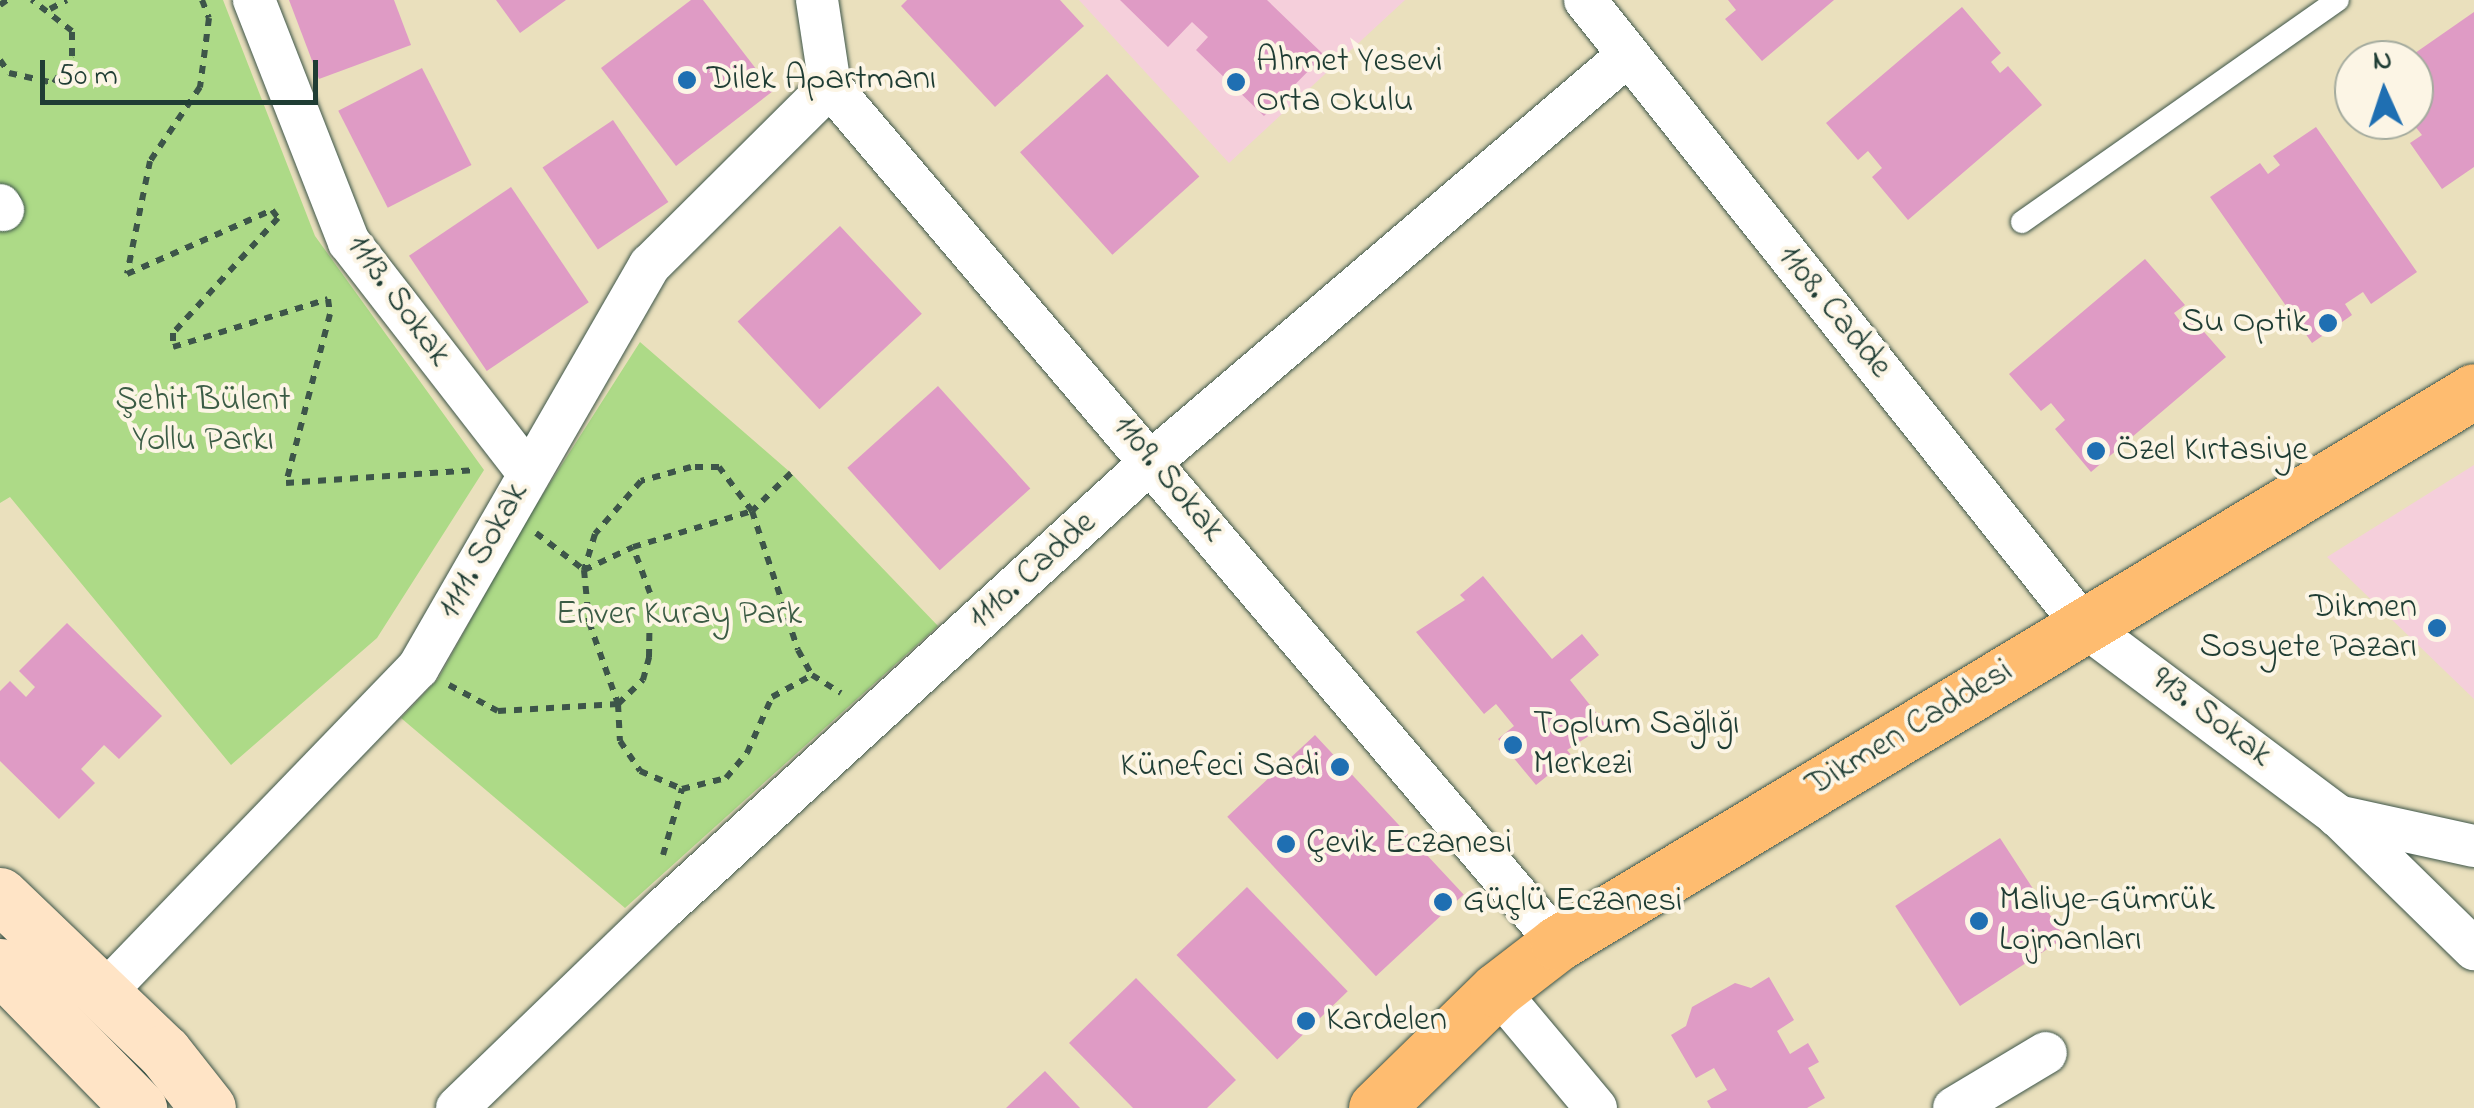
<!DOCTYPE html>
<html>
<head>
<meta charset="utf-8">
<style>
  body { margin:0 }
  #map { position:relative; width:2474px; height:1108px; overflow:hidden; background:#eae0bd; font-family:"Indie Flower",sans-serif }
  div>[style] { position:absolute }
  .built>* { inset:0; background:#f5cfdb }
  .green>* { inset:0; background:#adda87 }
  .building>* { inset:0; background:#df9bc5; transform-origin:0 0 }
  .path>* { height:6px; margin-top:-3px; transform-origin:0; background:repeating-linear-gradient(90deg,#3d5549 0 8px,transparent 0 16px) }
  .roads { filter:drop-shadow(0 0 2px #3d5549) drop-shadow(0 0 2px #3d5549) }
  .lane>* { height:22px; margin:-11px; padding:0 11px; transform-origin:11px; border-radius:11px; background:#fff }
  .street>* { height:42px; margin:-21px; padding:0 21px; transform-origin:21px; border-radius:21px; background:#fff }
  .secondary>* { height:55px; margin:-27.5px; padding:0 27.5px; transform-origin:27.5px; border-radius:27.5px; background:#ffe4c6 }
  .primary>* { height:55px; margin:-27.5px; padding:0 27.5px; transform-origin:27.5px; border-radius:27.5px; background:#febc70 }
  .dots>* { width:28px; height:28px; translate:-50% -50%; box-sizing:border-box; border:5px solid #fcf5e5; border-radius:50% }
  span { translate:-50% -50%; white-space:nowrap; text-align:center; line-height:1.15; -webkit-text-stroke:8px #fcf5e5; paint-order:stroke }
  .poi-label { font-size:35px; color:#1f3d34 }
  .left { translate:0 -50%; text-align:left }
  .right { translate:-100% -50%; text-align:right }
  .street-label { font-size:35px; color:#1f3d34 }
  .park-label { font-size:35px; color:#3b5c45 }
  .north { position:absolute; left:2334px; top:40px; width:100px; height:100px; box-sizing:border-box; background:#fcf5e5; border:2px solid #a4ab9e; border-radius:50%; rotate:357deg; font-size:28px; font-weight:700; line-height:40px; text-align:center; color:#1f3d34 }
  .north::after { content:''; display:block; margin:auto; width:35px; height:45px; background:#1f6fb2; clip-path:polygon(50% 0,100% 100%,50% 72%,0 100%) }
  .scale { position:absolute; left:40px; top:60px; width:278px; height:45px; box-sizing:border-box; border:5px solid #1f3d34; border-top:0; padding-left:12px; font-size:30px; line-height:35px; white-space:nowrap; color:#1f3d34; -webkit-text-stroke:8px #fcf5e5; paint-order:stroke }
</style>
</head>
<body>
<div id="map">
  <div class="built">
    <div style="clip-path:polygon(1079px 0,1405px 0,1229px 163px)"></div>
    <div style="clip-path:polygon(2474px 465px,2474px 699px,2327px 557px)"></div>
  </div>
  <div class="green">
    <div style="clip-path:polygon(0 0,223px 0,315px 236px,484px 470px,377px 638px,231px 765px,10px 497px,0 503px)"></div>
    <div style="clip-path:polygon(640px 342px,791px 473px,938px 626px,625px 908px,401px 718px,438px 679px,524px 524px)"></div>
  </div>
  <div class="building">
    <div style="clip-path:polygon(289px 0,394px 0,411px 45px,319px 79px)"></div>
    <div style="clip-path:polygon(496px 0,566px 0,520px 33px)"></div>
    <div style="clip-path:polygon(691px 0,703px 0,773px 91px,676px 166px,601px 68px)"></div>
    <div style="clip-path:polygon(907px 0,1060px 0,1084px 26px,995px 107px,901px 6px)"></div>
    <div style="clip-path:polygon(1120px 0,1267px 0,1324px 55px,1264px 116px,1196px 50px,1208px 37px,1192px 22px,1168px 47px)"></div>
    <div style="clip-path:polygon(1728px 0,1834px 0,1762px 61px,1725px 19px,1736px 10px)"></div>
    <div style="clip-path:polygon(1962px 7px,2001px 53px,1991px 62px,2000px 73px,2008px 66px,2042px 105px,1908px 220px,1872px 177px,1882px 168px,1868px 151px,1858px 160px,1826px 123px)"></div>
    <div style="clip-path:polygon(2474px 12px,2474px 167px,2442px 189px,2410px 143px,2422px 135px,2410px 120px,2414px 60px,2405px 60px)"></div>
    <div style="left:422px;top:68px;width:109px;height:94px;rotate:63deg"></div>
    <div style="left:1107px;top:74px;width:138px;height:117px;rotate:48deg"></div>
    <div style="left:613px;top:120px;width:99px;height:85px;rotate:56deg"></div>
    <div style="clip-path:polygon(2316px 127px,2417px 272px,2371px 304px,2363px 292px,2345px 304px,2352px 315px,2312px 343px,2210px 197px,2260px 163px,2268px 174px,2280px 165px,2273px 156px)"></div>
    <div style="left:511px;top:187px;width:139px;height:123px;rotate:56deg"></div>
    <div style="left:840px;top:226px;width:120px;height:140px;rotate:47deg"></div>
    <div style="clip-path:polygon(2145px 259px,2185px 305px,2174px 313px,2183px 325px,2191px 317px,2226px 357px,2091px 472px,2055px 429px,2065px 420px,2051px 403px,2041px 411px,2009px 374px)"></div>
    <div style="left:938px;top:386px;width:138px;height:122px;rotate:48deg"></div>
    <div style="clip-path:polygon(1483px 576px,1552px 659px,1582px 634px,1599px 655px,1570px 680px,1606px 725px,1567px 750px,1572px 756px,1536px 785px,1498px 739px,1514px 726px,1496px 704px,1484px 714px,1416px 632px,1465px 600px,1460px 595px)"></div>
    <div style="clip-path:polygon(67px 623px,162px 716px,119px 759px,104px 745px,81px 769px,95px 783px,59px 819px,0 761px,0 691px,10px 681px,26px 697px,35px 687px,19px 671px)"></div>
    <div style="left:1315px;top:735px;width:218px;height:120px;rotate:47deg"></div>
    <div style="left:2000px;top:838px;width:119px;height:125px;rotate:57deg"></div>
    <div style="left:1247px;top:887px;width:145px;height:98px;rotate:46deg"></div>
    <div style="clip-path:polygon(1769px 977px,1794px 1020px,1777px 1031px,1790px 1054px,1808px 1043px,1819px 1062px,1808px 1068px,1825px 1098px,1807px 1108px,1711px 1108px,1707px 1101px,1727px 1090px,1714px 1068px,1696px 1078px,1671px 1035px,1686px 1026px,1692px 1007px,1735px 983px,1751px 988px)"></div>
    <div style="clip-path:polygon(1136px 978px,1236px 1080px,1207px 1108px,1133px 1108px,1069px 1043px)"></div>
    <div style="clip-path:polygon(1045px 1071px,1080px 1108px,1006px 1108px)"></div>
  </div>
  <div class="path">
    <div style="left:202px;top:0;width:19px;rotate:69deg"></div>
    <div style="left:209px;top:18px;width:70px;rotate:97.4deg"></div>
    <div style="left:200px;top:87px;width:89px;rotate:124deg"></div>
    <div style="left:150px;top:161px;width:115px;rotate:101.5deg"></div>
    <div style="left:127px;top:274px;width:158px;rotate:-23.8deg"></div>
    <div style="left:272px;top:210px;width:10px;rotate:53deg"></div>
    <div style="left:278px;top:218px;width:156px;rotate:132.4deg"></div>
    <div style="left:173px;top:333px;width:14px;rotate:90deg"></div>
    <div style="left:173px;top:347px;width:162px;rotate:-17.2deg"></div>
    <div style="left:328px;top:299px;width:15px;rotate:82deg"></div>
    <div style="left:330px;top:314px;width:175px;rotate:104.6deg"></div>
    <div style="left:286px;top:483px;width:190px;rotate:-3.9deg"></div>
    <div style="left:0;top:5px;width:9px;rotate:-36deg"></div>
    <div style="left:50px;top:9px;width:19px;rotate:-28deg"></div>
    <div style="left:0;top:60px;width:16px;rotate:55deg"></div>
    <div style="left:9px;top:73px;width:46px;rotate:12.5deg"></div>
    <div style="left:54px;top:83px;width:32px;rotate:-56deg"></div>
    <div style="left:72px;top:56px;width:25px;rotate:-90deg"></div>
    <div style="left:72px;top:31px;width:51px;rotate:-142.2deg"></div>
    <div style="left:791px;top:473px;width:54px;rotate:135.7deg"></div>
    <div style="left:752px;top:511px;width:55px;rotate:-126.9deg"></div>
    <div style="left:719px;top:467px;width:28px;rotate:180deg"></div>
    <div style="left:691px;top:467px;width:52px;rotate:164.4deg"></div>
    <div style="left:641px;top:481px;width:70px;rotate:131deg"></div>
    <div style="left:595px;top:534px;width:38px;rotate:107deg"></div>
    <div style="left:584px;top:570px;width:52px;rotate:84.5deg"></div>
    <div style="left:589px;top:622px;width:87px;rotate:70.5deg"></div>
    <div style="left:618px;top:704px;width:37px;rotate:87deg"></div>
    <div style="left:620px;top:741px;width:36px;rotate:56deg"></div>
    <div style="left:640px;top:771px;width:46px;rotate:23.2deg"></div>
    <div style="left:682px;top:789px;width:45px;rotate:-14deg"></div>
    <div style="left:726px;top:778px;width:33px;rotate:-50deg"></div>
    <div style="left:747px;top:753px;width:61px;rotate:-65.9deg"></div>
    <div style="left:772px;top:697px;width:46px;rotate:-28.8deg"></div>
    <div style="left:536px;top:533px;width:61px;rotate:37.6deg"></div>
    <div style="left:584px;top:570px;width:54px;rotate:-25.1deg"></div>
    <div style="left:633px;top:547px;width:124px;rotate:-16.8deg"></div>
    <div style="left:752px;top:511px;width:146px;rotate:71.7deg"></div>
    <div style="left:798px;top:650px;width:29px;rotate:61deg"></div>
    <div style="left:812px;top:675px;width:34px;rotate:32deg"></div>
    <div style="left:449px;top:685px;width:55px;rotate:28deg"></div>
    <div style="left:498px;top:711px;width:120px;rotate:-3.3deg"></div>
    <div style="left:618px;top:704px;width:35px;rotate:-44deg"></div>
    <div style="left:643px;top:680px;width:24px;rotate:-75deg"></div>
    <div style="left:649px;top:657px;width:64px;rotate:-89.1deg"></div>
    <div style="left:650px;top:593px;width:49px;rotate:-110.3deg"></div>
    <div style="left:663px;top:855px;width:69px;rotate:-73.9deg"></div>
  </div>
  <div class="roads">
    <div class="lane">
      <div style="left:2022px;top:222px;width:386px;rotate:-35.1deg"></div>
    </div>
    <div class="street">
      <div style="left:254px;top:0;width:260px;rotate:68.6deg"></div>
      <div style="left:349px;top:242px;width:292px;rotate:52.2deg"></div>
      <div style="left:817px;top:0;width:87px;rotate:81.4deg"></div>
      <div style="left:830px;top:86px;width:1124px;rotate:49.65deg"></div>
      <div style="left:1585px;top:0;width:799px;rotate:51.45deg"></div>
      <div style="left:2083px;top:625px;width:317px;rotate:36.8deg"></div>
      <div style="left:2337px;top:815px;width:192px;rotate:44.4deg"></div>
      <div style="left:0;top:205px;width:6px;rotate:59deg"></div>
      <div style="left:2337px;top:816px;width:140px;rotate:12.4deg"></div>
      <div style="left:1497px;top:990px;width:154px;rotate:50deg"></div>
      <div style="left:105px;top:992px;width:450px;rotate:-46deg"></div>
      <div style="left:418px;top:668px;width:465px;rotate:-60.1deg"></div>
      <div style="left:650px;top:265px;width:254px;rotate:-44.8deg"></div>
      <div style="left:457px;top:1108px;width:284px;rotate:-44deg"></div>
      <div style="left:661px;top:911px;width:667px;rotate:-42.51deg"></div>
      <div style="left:1153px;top:460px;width:624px;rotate:-40.45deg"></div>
      <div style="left:1954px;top:1108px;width:107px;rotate:-30.9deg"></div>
    </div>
    <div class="secondary">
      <div style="left:0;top:895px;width:227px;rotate:43.8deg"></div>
      <div style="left:164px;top:1052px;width:71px;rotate:51.8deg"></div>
      <div style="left:0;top:966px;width:199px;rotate:45.6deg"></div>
    </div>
    <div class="primary">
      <div style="left:1376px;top:1108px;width:169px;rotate:-44.3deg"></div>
      <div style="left:1497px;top:990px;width:77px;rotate:-37.6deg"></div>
      <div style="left:1558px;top:943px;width:1069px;rotate:-31.07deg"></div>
    </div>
  </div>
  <div class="dots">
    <div style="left:687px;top:80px;background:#1f6fb2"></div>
    <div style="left:1236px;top:82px;background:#1f6fb2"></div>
    <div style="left:2328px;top:323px;background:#1f6fb2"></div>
    <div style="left:2096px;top:451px;background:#1f6fb2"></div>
    <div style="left:2437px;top:628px;background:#1f6fb2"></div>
    <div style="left:1513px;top:745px;background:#1f6fb2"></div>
    <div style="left:1340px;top:767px;background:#1f6fb2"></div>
    <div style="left:1286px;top:844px;background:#1f6fb2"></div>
    <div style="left:1443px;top:902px;background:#1f6fb2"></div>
    <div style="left:1979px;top:921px;background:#1f6fb2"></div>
    <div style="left:1306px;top:1021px;background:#1f6fb2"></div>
  </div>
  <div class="poi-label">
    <span class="left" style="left:1256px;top:82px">Ahmet Yesevi<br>Orta Okulu</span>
    <span class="left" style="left:707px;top:80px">Dilek Apartmanı</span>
    <span class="right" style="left:2308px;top:323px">Su Optik</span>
    <span class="left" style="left:2116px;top:451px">Özel Kırtasiye</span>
    <span class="right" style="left:2417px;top:628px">Dikmen<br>Sosyete Pazarı</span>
    <span class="left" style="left:1533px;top:745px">Toplum Sağlığı<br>Merkezi</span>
    <span class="right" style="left:1320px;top:767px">Künefeci Sadi</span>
    <span class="left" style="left:1306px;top:844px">Çevik Eczanesi</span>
    <span class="left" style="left:1999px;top:921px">Maliye-Gümrük<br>Lojmanları</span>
    <span class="left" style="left:1463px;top:902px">Güçlü Eczanesi</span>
    <span class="left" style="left:1326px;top:1021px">Kardelen</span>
  </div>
  <div class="street-label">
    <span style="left:398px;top:301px;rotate:54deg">1113. Sokak</span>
    <span style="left:1834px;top:312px;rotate:51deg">1108. Cadde</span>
    <span style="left:1168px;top:479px;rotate:50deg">1109. Sokak</span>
    <span style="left:484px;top:551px;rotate:-61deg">1111. Sokak</span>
    <span style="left:1033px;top:571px;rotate:-42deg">1110. Cadde</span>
    <span style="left:2211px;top:718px;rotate:37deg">913. Sokak</span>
    <span style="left:1910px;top:729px;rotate:-31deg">Dikmen Caddesi</span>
  </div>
  <div class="park-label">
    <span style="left:203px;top:421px">Şehit Bülent<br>Yollu Parkı</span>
    <span style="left:679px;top:615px">Enver Kuray Park</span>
  </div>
  <div class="north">N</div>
  <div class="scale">50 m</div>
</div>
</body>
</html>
